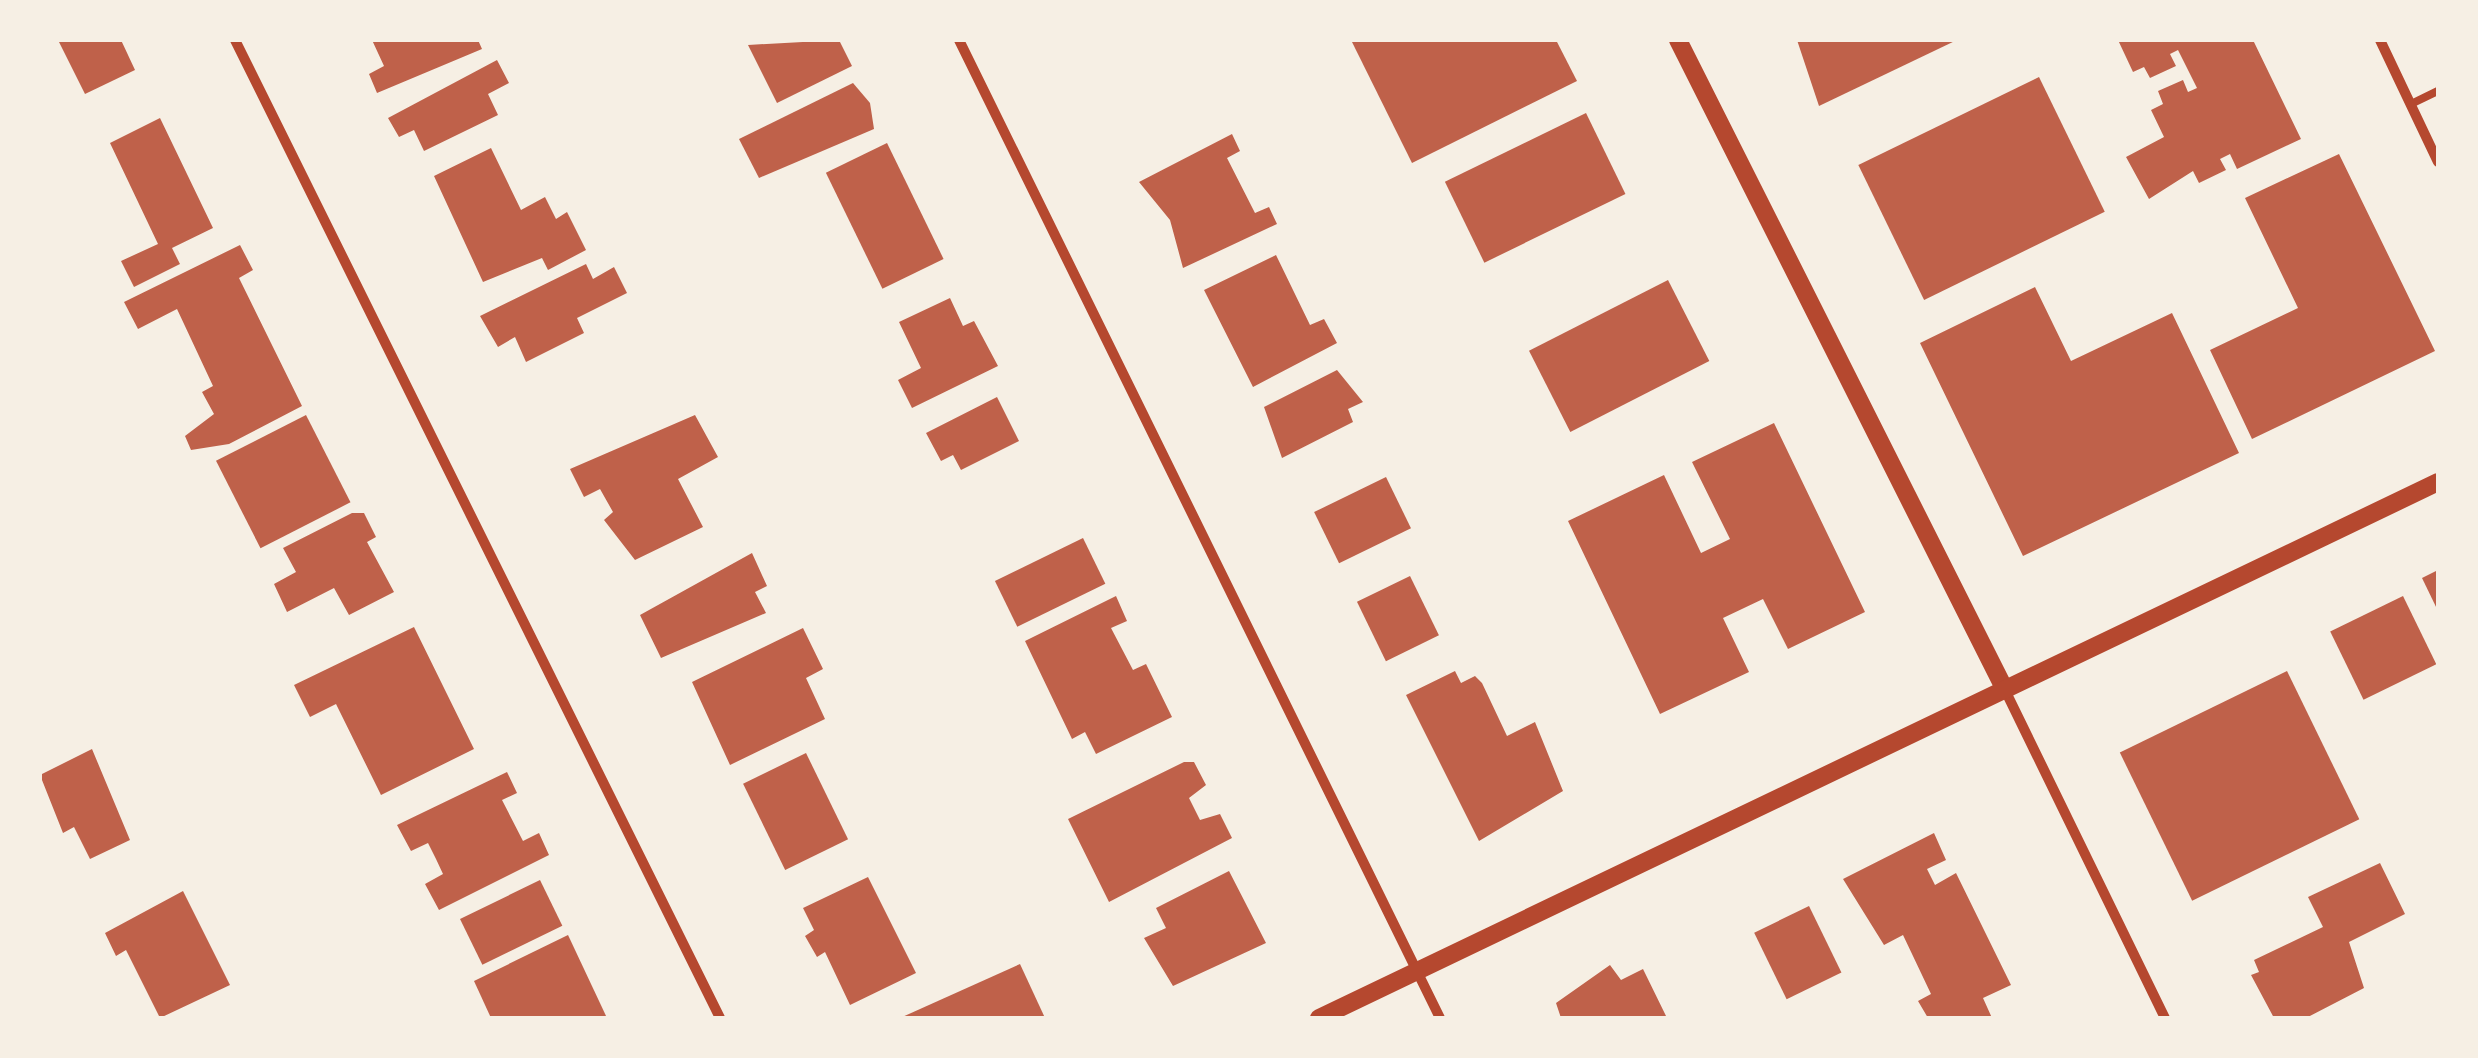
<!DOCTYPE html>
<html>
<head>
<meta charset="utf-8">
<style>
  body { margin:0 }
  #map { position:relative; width:2478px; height:1058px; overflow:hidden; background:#f6efe4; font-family:"Fira Sans",sans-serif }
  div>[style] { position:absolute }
  .building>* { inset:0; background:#bf614a; transform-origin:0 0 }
  .service>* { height:8px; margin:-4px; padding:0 4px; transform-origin:4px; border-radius:4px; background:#b5482f }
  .minor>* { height:10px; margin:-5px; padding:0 5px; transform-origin:5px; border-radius:5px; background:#b5482f }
  .tertiary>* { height:18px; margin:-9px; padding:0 9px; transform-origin:9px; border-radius:9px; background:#b5482f }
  span { translate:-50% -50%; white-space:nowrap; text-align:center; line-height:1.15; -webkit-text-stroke:9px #f6efe4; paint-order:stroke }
  .frame { position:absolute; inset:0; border:42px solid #f6efe4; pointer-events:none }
</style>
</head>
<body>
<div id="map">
  <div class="building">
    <div style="clip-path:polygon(58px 40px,121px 40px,135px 70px,85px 94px)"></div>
    <div style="clip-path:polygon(372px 40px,478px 40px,482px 49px,377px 93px,369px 74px,384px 66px)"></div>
    <div style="clip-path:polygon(839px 40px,852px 66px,777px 103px,748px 45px)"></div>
    <div style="clip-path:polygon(1351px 40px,1556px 40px,1577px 81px,1412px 163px)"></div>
    <div style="clip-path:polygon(1797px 40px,1957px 40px,1819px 106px)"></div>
    <div style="clip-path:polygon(2118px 40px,2253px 40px,2301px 139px,2237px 169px,2230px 154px,2220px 159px,2226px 170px,2199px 183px,2193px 171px,2149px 199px,2126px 157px,2164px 137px,2151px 110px,2163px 104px,2158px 91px,2183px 80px,2188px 92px,2197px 88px,2178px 50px,2170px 54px,2176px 66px,2150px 78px,2144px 67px,2133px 72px)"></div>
    <div style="clip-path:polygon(497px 60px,509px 83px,488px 94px,498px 115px,424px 151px,414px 130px,399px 137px,388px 118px)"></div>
    <div style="left:2039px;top:77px;width:150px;height:201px;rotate:64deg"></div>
    <div style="clip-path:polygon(853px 83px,870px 103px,874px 129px,759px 178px,739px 139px)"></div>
    <div style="left:1586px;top:113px;width:90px;height:157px;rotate:64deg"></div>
    <div style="clip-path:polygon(160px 118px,213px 228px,172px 248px,180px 264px,134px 287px,121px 261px,158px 244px,110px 143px)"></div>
    <div style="clip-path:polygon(1232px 134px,1240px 151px,1227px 158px,1255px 213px,1269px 207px,1277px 224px,1183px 268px,1170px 220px,1139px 182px)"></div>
    <div style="left:887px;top:143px;width:129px;height:68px;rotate:64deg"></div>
    <div style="clip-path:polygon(491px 148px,521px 210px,545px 197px,556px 219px,567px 212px,586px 250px,548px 270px,542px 258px,483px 282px,434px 176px)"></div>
    <div style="clip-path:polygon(2339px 154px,2435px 351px,2252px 439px,2210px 350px,2298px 308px,2245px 198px)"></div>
    <div style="clip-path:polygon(240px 245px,253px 270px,239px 278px,302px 406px,229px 444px,191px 450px,185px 436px,214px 414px,202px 392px,213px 386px,177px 309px,138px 329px,124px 302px)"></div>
    <div style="clip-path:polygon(1276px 255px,1310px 325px,1324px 319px,1337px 343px,1253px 387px,1204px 290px)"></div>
    <div style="clip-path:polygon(586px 264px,593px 279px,614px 267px,627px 293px,577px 318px,584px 333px,526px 362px,515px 337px,498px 347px,480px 316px)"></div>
    <div style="left:1668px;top:280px;width:91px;height:156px;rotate:63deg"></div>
    <div style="clip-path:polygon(2035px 287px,2071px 361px,2172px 313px,2239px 453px,2023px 556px,1920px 343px)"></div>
    <div style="clip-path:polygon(950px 298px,963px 326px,974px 321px,998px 366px,912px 408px,898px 380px,921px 368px,899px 322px)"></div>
    <div style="clip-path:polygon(1337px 370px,1363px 402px,1348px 409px,1353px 422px,1282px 458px,1264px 407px)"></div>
    <div style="clip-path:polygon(997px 397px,1019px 441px,961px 470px,953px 455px,941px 461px,926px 433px)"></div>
    <div style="left:306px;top:415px;width:98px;height:101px;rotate:63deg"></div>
    <div style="clip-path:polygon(695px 415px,718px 457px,678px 479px,703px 527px,635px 560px,604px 520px,613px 512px,600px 489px,584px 497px,570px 469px)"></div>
    <div style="clip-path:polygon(1774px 423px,1865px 612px,1788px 649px,1763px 599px,1723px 618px,1749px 672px,1660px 714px,1568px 521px,1664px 475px,1701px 553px,1730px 539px,1692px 462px)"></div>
    <div style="left:1386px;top:477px;width:57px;height:80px;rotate:64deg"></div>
    <div style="clip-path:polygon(352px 513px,364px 513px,376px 537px,367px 542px,394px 592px,349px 615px,334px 588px,287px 612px,274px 584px,296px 572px,283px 548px)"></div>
    <div style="left:1083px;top:538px;width:51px;height:98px;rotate:64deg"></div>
    <div style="clip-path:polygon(752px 553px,767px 586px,755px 592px,766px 613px,661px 658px,640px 615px)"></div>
    <div style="clip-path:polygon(2438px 570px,2438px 611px,2422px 578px)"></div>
    <div style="left:1410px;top:576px;width:66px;height:59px;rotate:64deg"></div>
    <div style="clip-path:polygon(1116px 596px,1127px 621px,1111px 628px,1133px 670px,1146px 664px,1172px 717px,1096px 754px,1085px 732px,1072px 739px,1025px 641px)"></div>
    <div style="left:2403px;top:596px;width:76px;height:81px;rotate:64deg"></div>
    <div style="clip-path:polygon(414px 627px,474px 749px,381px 795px,336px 704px,310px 717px,294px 685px)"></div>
    <div style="clip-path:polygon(803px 628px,823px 669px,806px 678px,825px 719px,730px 765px,692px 682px)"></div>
    <div style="clip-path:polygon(1455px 671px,1461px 683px,1475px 676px,1482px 683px,1507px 736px,1535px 722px,1563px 791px,1479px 841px,1406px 695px)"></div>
    <div style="left:2287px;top:671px;width:165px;height:186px;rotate:64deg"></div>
    <div style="clip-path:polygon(92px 749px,130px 840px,90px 859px,74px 827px,63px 833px,40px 775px)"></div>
    <div style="left:806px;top:753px;width:96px;height:70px;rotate:64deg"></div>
    <div style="clip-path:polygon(1184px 762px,1194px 762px,1206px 785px,1189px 798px,1200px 820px,1220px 814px,1232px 838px,1109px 902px,1068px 819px)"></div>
    <div style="clip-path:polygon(507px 772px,517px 793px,502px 800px,523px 841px,539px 833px,549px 855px,439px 910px,425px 884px,443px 874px,436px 859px,428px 843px,411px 851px,397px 825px)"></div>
    <div style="clip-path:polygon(1934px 833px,1946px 860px,1927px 869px,1935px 885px,1956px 873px,2011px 985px,1983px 998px,1992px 1018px,1928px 1018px,1918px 1001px,1931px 994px,1903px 935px,1884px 945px,1843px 879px)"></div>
    <div style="clip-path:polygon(2380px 863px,2405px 914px,2349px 942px,2364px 988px,2306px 1018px,2274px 1018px,2251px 975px,2259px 972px,2254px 960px,2323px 927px,2308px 897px)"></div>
    <div style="clip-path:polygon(1229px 871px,1266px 943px,1173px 986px,1144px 938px,1166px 928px,1156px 908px)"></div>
    <div style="clip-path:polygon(868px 877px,916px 973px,850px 1005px,825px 952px,817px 957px,805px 936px,814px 930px,803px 908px)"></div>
    <div style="left:540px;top:880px;width:51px;height:89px;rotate:64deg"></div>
    <div style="clip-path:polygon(183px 891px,230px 985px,160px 1018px,126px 950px,116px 956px,105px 933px)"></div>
    <div style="left:1809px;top:906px;width:74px;height:61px;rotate:64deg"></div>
    <div style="clip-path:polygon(568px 935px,607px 1018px,491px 1018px,474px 981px)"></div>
    <div style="clip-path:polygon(1020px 964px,1045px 1018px,900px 1018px)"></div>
    <div style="clip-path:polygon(1610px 965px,1621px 980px,1643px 969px,1667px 1018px,1561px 1018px,1556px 1003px)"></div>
  </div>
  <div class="service">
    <div style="left:2411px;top:104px;width:30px;rotate:-26deg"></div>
  </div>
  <div class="minor">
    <div style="left:235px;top:40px;width:1092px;rotate:63.62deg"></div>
    <div style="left:959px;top:40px;width:1090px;rotate:63.81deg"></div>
    <div style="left:2380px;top:40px;width:135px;rotate:64.6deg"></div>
    <div style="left:2004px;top:688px;width:367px;rotate:64deg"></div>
  </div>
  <div class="tertiary">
    <div style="left:1678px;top:40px;width:725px;rotate:63.29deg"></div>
    <div style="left:1319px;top:1018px;width:1241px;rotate:-25.59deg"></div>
  </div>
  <div class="frame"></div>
</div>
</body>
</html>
